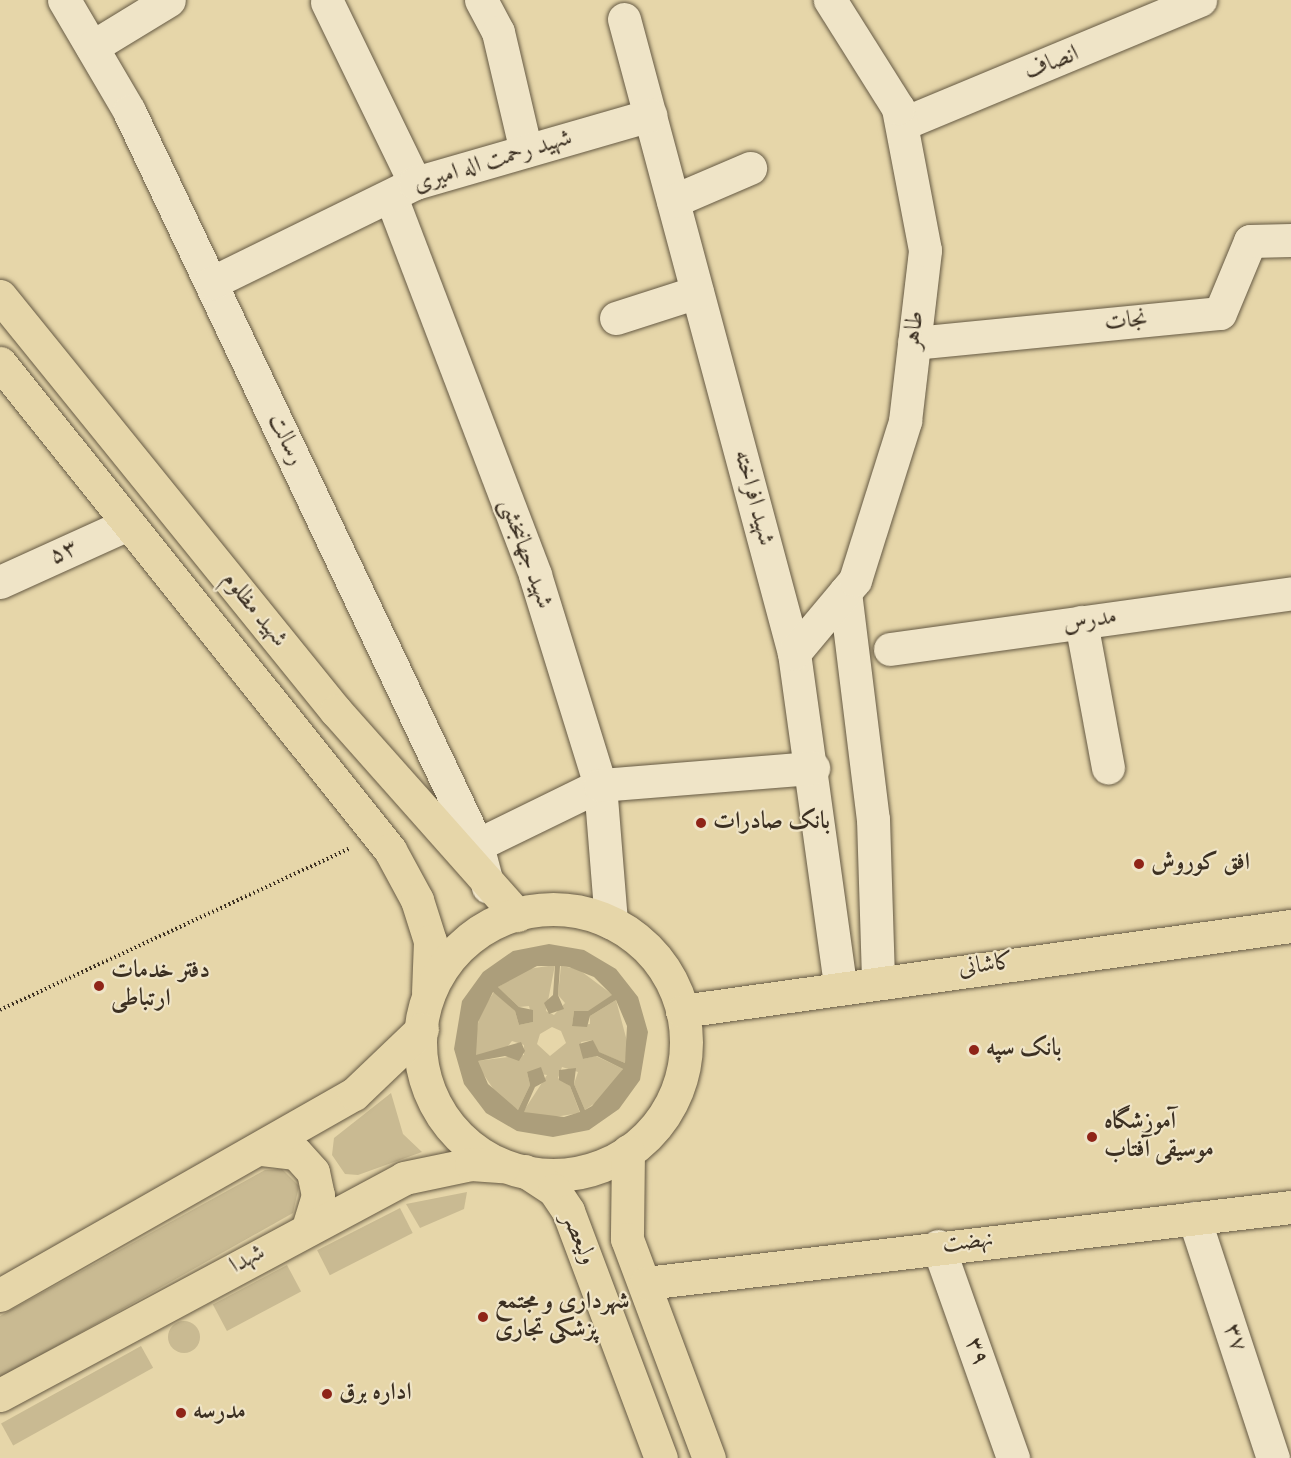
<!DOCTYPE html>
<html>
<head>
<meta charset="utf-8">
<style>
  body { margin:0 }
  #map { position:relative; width:1291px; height:1458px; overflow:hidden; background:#e6d6a9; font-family:"Sorts Mill Goudy",Amiri,serif }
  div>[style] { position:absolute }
  .green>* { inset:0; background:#c9ba92; transform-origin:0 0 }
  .round { border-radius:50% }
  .water>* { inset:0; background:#ac9e7b }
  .path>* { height:4px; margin-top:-2px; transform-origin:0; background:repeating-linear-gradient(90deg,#3c3022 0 1.5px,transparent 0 4.5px) }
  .roads { filter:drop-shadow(0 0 2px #665a44) drop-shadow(0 0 2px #665a44) }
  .minor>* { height:33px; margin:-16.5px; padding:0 16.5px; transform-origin:16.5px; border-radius:16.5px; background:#efe4c7 }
  .major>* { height:33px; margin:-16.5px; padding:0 16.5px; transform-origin:16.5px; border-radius:16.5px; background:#e6d6a9 }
  .major>.ring { margin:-16.5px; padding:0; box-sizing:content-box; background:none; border:33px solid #e6d6a9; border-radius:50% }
  .dots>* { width:16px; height:16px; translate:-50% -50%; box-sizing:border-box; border:3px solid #efe4c7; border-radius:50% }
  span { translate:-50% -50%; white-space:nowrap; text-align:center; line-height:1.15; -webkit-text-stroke:4.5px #efe4c7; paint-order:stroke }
  .street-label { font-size:24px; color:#3c3022 }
  .poi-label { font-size:24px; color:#3c3022; font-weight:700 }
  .left { translate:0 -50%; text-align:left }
</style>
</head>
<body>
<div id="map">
  <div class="green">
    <div style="clip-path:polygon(evenodd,555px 965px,546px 1011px,554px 1015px,565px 1003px,558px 995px,561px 966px,578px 969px,613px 995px,588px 1012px,574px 1011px,572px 1026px,590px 1024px,590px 1016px,616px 1000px,628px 1045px,625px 1063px,598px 1052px,593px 1040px,581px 1042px,583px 1059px,596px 1056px,623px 1069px,605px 1096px,585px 1110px,574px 1084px,578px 1072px,562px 1067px,558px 1078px,570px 1086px,580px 1113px,548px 1118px,523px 1112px,547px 1075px,527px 1072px,530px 1085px,518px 1110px,498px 1096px,480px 1069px,477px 1061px,524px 1055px,524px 1045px,512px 1041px,504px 1051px,476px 1056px,475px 1039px,480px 1013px,494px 992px,515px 1011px,519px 1025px,533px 1022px,529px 1006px,519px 1007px,498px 987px,528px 969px,555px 965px,552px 1027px,561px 1031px,566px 1043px,550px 1056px,537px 1044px,540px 1034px,552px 1027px)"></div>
    <div style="clip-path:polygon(391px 1093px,403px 1134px,422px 1152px,358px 1175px,345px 1174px,332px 1155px,334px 1138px)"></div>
    <div style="clip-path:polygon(282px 1169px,299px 1186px,293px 1213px,0 1378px,0 1316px,265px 1170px)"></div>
    <div style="clip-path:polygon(467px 1192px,464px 1209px,420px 1228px,406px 1204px)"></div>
    <div style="left:400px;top:1208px;width:28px;height:93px;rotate:63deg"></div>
    <div style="left:287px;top:1265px;width:30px;height:84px;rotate:62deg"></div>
    <div class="round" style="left:168px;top:1321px;width:32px;height:32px"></div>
    <div style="left:141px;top:1346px;width:25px;height:160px;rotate:61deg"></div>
  </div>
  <div class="water">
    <div style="clip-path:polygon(evenodd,549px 944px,584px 950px,616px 969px,638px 997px,648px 1032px,640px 1080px,619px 1109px,589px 1130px,553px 1137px,517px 1131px,486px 1113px,464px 1084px,454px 1049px,462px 1001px,483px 972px,513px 951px,549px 944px,537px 966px,555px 966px,553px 995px,544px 1003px,549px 1014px,564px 1009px,558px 995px,560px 966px,569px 967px,594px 977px,612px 995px,588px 1011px,574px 1011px,572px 1026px,587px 1027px,590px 1016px,616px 1000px,627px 1026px,625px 1063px,599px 1052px,593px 1040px,579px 1044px,583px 1059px,597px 1056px,623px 1069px,592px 1106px,585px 1110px,574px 1084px,576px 1068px,559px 1070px,559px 1080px,570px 1086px,580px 1112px,564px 1117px,524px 1112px,535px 1087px,546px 1081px,541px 1067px,527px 1072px,530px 1085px,518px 1110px,488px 1084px,478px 1061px,505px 1056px,519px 1061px,525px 1051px,521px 1042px,476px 1055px,478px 1022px,493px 992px,515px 1011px,519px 1025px,533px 1022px,533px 1010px,519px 1007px,498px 987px,537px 966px)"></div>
  </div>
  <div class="path">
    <div style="left:0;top:1010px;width:386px;rotate:-24.8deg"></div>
  </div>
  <div class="roads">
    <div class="minor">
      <div style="left:64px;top:0;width:129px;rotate:59.6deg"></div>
      <div style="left:129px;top:111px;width:812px;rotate:64.63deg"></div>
      <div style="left:477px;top:845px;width:43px;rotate:75.3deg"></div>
      <div style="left:481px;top:0;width:36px;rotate:62deg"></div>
      <div style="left:498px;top:32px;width:122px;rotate:76.8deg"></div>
      <div style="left:327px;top:2px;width:201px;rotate:64.1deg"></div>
      <div style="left:624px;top:19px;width:656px;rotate:74.99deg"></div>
      <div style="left:794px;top:653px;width:335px;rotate:82.1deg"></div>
      <div style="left:92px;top:47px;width:90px;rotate:-31.4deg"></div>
      <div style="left:902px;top:124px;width:323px;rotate:-22.6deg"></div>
      <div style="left:391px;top:197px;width:404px;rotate:69.1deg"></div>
      <div style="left:535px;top:575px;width:220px;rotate:72.8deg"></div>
      <div style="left:600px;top:785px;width:138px;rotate:85.4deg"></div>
      <div style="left:673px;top:201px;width:84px;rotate:-23.2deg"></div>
      <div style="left:211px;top:283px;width:227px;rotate:-26.1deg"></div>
      <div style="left:415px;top:183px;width:245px;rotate:-16.1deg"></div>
      <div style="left:616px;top:318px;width:85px;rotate:-17.8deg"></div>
      <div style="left:914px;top:343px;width:307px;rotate:-5.6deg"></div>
      <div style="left:1220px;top:313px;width:78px;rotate:-67.4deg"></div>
      <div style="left:1250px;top:241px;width:41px;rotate:-1.4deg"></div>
      <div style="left:0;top:582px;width:141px;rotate:-24.4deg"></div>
      <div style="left:845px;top:592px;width:229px;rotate:83deg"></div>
      <div style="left:873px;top:819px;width:161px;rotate:88.2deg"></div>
      <div style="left:1081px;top:622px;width:148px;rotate:79.5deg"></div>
      <div style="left:890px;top:649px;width:405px;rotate:-7.9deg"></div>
      <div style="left:794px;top:653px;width:95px;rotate:-50.1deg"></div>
      <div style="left:855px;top:580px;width:167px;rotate:-72.5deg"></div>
      <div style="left:905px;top:421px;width:172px;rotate:-83.3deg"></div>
      <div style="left:925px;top:250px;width:145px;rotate:-100.8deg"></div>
      <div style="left:898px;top:108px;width:128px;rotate:-122.2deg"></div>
      <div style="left:477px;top:845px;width:137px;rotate:-26deg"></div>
      <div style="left:600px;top:785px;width:214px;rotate:-4.6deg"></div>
      <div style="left:1194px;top:1218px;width:253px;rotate:71.8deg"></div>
      <div style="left:938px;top:1246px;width:225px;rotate:70.5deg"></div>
    </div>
    <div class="major">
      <div style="left:0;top:296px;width:534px;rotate:51.01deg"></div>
      <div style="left:336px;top:711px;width:273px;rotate:48.4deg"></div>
      <div style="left:0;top:363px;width:624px;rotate:51.31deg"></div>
      <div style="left:390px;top:850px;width:57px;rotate:61.6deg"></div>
      <div style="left:417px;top:900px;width:43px;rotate:72.4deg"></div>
      <div style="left:430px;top:941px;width:51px;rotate:92.2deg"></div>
      <div class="ring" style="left:420px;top:909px;width:233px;height:233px"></div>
      <div style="left:682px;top:1011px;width:615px;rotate:-7.95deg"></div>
      <div style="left:262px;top:1149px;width:34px;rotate:7deg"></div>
      <div style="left:296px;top:1153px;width:25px;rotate:48deg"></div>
      <div style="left:313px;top:1172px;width:24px;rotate:78deg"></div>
      <div style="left:318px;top:1195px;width:34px;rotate:107deg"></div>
      <div style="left:628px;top:1151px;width:88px;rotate:90.7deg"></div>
      <div style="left:627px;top:1239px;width:234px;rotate:69.5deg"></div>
      <div style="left:525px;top:1171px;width:35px;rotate:33deg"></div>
      <div style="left:554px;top:1190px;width:25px;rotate:56deg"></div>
      <div style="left:568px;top:1211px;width:264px;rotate:69.4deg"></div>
      <div style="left:646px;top:1283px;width:649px;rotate:-6.72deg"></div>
      <div style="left:0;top:1295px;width:407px;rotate:-29.6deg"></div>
      <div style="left:354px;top:1094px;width:94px;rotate:-43.7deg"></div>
      <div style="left:0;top:1395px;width:459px;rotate:-28.2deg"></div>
      <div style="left:404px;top:1178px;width:68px;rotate:-11.8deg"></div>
      <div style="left:471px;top:1164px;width:32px;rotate:4deg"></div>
    </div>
  </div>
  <div class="dots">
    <div style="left:701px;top:823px;background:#8f2418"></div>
    <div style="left:1139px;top:864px;background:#8f2418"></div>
    <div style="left:99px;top:986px;background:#8f2418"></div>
    <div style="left:974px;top:1050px;background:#8f2418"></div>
    <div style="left:1092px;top:1137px;background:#8f2418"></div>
    <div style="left:483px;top:1317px;background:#8f2418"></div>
    <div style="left:327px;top:1394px;background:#8f2418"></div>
    <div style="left:181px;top:1413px;background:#8f2418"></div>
  </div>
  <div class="street-label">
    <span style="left:1052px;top:64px;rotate:-22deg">انصاف</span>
    <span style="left:493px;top:162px;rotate:-17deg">شهید رحمت اله امیری</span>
    <span style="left:1126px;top:322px;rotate:-6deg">نجات</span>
    <span style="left:915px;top:330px;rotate:-83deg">طاهر</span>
    <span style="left:285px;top:440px;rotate:65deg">رسالت</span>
    <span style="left:753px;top:498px;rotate:75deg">شهید افراخته</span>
    <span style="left:64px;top:553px;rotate:-24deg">۵۳</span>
    <span style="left:525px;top:554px;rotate:70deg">شهید جهانبخشی</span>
    <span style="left:254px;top:610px;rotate:51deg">شهید مظلوم</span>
    <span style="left:1090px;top:621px;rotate:-8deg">مدرس</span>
    <span style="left:986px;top:966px;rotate:-7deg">کاشانی</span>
    <span style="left:578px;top:1239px;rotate:67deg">ولیعصر</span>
    <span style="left:968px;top:1243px;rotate:-6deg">نهضت</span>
    <span style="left:248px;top:1260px;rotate:-29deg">شهدا</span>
    <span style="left:1234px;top:1338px;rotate:72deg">۳۷</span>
    <span style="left:976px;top:1352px;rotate:70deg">۳۹</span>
  </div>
  <div class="poi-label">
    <span class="left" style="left:713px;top:823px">بانک صادرات</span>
    <span class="left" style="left:1151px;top:864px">افق کوروش</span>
    <span class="left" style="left:111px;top:986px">دفتر خدمات<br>ارتباطی</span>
    <span class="left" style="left:986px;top:1050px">بانک سپه</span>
    <span class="left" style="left:1104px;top:1137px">آموزشگاه<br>موسیقی آفتاب</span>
    <span class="left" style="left:495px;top:1317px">شهرداری و مجتمع<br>پزشکی تجاری</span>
    <span class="left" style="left:339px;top:1394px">اداره برق</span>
    <span class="left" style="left:193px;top:1413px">مدرسه</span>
  </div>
</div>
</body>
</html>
